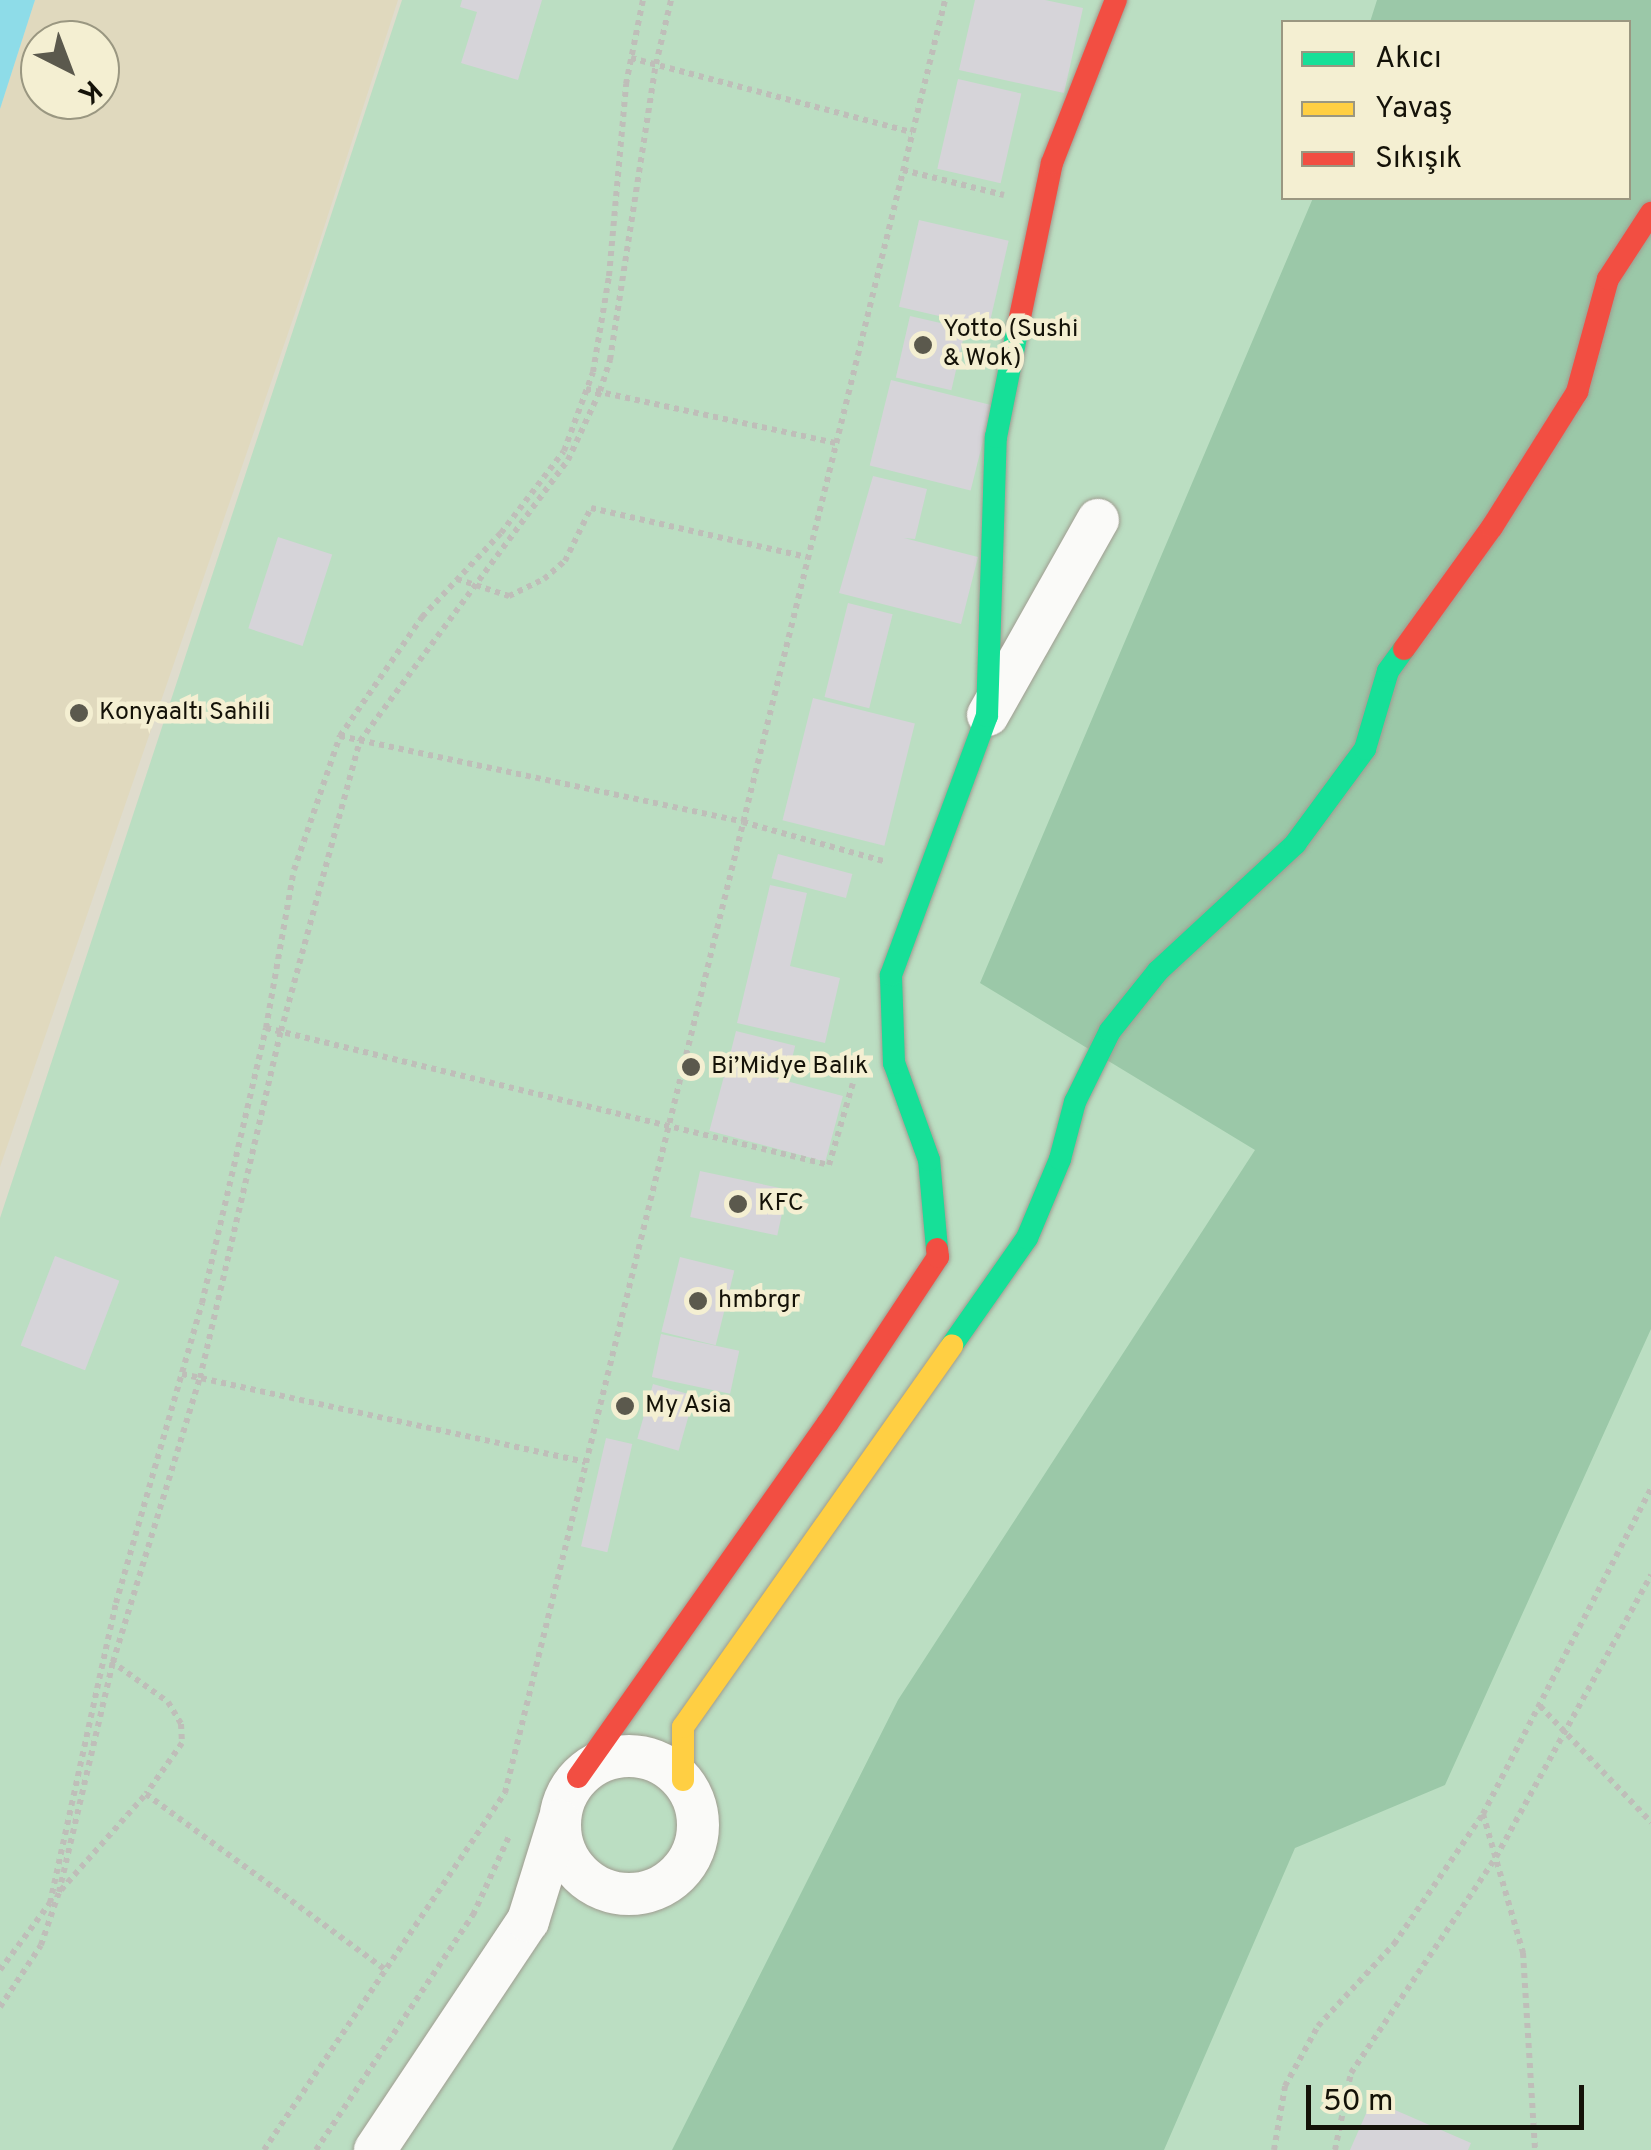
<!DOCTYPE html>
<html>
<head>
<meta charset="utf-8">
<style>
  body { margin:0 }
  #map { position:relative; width:1651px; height:2150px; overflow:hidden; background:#dfdccd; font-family:Overpass,sans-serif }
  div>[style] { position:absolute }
  .green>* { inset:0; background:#bbdec2 }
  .forest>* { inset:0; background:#9bc8a8 }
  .sand>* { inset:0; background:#e0d9be }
  .water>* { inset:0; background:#8edce8 }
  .building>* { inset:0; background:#d6d4d9; transform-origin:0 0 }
  .path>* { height:6px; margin-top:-3px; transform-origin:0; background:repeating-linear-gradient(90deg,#bfbeb9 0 5px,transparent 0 10px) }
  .roads { filter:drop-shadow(0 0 2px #9f9c90) drop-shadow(0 0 2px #9f9c90) }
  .street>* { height:42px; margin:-21px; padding:0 21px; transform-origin:21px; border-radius:21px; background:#fafaf8 }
  .street>.ring { margin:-21px; padding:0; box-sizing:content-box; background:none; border:42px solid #fafaf8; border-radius:50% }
  .fast>* { height:22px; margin:-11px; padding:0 11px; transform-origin:11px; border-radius:11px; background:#16e098 }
  .slow>* { height:22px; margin:-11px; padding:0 11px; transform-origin:11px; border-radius:11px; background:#ffcf43 }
  .jam>* { height:22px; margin:-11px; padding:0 11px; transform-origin:11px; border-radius:11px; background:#f24e42 }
  .dots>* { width:28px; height:28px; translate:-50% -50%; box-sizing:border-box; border:5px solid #f4efd2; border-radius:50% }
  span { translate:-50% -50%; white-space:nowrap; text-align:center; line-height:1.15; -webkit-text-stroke:9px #f4efd2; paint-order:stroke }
  .poi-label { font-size:25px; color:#141208 }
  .left { translate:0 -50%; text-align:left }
  .legend { position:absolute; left:1281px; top:20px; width:350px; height:180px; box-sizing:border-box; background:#f4efd2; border:2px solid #9a9781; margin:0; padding:12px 18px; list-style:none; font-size:30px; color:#141208 }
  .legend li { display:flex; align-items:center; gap:20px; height:50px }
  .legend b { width:50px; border:2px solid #9a9781 }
  .north { position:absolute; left:20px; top:20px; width:100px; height:100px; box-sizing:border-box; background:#f4efd2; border:2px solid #9a9781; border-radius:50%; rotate:138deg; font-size:28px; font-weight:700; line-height:40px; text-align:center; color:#141208 }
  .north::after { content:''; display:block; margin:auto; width:35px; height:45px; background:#5b594d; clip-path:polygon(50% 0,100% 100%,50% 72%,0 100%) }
  .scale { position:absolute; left:1306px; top:2085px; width:278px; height:45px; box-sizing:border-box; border:5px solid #141208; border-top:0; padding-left:12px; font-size:30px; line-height:35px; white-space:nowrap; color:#141208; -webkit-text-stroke:8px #f4efd2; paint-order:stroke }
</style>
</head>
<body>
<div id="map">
  <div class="green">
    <div style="clip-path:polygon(evenodd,402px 0,1651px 0,1651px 2150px,0 2150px,0 1218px,402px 0,1284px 22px,1628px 22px,1628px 198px,1284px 198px,1284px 22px)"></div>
  </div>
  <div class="forest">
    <div style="clip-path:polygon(1377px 0,1651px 0,1651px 1329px,1445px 1785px,1295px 1848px,1164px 2150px,672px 2150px,898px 1700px,1255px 1150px,980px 983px,1313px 198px,1628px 198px,1628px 22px,1370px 22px)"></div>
  </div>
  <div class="sand">
    <div style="clip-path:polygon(evenodd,35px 0,398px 0,314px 258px,0 1167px,0 109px,35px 0,40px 40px,100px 40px,100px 100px,40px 100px,40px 40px)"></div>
  </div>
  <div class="water">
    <div style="clip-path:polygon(0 0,35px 0,0 109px)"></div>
  </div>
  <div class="building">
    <div style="clip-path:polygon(462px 0,542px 0,518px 80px,461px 63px,477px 12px,460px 7px)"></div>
    <div style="clip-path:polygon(975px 0,1045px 0,1083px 8px,1064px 93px,959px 70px)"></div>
    <div style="left:958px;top:79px;width:65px;height:92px;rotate:13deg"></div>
    <div style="left:919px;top:220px;width:92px;height:89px;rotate:13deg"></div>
    <div style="left:910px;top:316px;width:57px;height:63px;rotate:13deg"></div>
    <div style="left:891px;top:380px;width:104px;height:88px;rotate:14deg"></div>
    <div style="clip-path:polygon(873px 476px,927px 489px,915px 539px,904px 538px,978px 557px,961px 624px,839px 593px)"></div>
    <div style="left:278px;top:537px;width:57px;height:96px;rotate:18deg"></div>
    <div style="left:848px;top:603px;width:46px;height:97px;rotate:14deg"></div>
    <div style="left:813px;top:698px;width:105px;height:126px;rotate:14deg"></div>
    <div style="left:778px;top:854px;width:77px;height:25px;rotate:15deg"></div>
    <div style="clip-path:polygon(770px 885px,807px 893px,790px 966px,840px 978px,825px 1043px,737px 1023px)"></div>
    <div style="left:736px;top:1031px;width:61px;height:32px;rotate:14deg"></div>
    <div style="left:727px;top:1065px;width:120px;height:68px;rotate:15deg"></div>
    <div style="left:700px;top:1171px;width:89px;height:47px;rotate:12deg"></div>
    <div style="left:55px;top:1256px;width:69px;height:96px;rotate:21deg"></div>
    <div style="left:680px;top:1257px;width:56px;height:77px;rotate:14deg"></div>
    <div style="left:661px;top:1334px;width:80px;height:44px;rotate:12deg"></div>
    <div style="left:653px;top:1384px;width:43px;height:57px;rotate:16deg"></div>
    <div style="left:606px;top:1438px;width:27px;height:111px;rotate:13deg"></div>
    <div style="clip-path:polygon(1372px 2100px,1471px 2143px,1468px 2150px,1350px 2150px)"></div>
  </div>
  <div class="path">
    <div style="left:631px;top:58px;width:291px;rotate:14.8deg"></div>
    <div style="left:903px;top:170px;width:104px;rotate:13.9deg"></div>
    <div style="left:586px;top:389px;width:256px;rotate:12.2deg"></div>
    <div style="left:457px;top:579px;width:55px;rotate:18.1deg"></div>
    <div style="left:509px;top:596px;width:39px;rotate:-26deg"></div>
    <div style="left:544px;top:579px;width:28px;rotate:-41deg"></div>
    <div style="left:565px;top:561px;width:59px;rotate:-63.9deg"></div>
    <div style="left:591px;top:508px;width:221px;rotate:12.8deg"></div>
    <div style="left:340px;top:736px;width:412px;rotate:12deg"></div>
    <div style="left:743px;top:822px;width:146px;rotate:15.5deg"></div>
    <div style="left:266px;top:1028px;width:579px;rotate:13.68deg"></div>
    <div style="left:829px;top:1165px;width:85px;rotate:-73.7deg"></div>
    <div style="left:182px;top:1374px;width:413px;rotate:12.3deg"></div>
    <div style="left:111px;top:1661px;width:70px;rotate:35.7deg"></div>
    <div style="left:168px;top:1702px;width:26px;rotate:59deg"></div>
    <div style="left:181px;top:1724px;width:19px;rotate:87deg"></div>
    <div style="left:182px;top:1743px;width:62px;rotate:125.2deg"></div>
    <div style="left:146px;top:1794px;width:298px;rotate:36.3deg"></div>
    <div style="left:1540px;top:1706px;width:161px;rotate:46.3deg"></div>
    <div style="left:1483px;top:1814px;width:145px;rotate:73.9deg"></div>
    <div style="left:1523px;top:1953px;width:197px;rotate:86.5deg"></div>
    <div style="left:61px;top:1890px;width:128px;rotate:-48.5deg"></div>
    <div style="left:0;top:1970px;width:84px;rotate:-53.3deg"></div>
    <div style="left:50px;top:1903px;width:307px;rotate:-77.6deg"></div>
    <div style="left:116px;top:1603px;width:312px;rotate:-74deg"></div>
    <div style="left:202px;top:1303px;width:282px;rotate:-76.9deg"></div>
    <div style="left:266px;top:1028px;width:160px;rotate:-80deg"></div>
    <div style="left:294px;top:870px;width:142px;rotate:-71.1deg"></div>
    <div style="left:340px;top:736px;width:145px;rotate:-55.4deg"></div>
    <div style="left:422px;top:617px;width:115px;rotate:-46.8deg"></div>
    <div style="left:501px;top:533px;width:103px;rotate:-52.5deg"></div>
    <div style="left:564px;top:451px;width:84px;rotate:-69.8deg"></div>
    <div style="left:593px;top:372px;width:97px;rotate:-80.5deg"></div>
    <div style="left:609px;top:276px;width:193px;rotate:-84.9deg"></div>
    <div style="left:626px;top:84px;width:86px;rotate:-78.6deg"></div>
    <div style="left:0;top:2007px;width:74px;rotate:-56.5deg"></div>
    <div style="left:41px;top:1945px;width:56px;rotate:-71.2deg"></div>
    <div style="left:59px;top:1892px;width:236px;rotate:-76.8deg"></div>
    <div style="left:113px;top:1662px;width:297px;rotate:-73deg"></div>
    <div style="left:200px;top:1378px;width:356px;rotate:-76.9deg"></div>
    <div style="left:281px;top:1031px;width:301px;rotate:-74.8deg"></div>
    <div style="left:360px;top:741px;width:350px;rotate:-53.5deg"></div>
    <div style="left:568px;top:460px;width:76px;rotate:-65.1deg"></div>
    <div style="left:600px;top:391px;width:33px;rotate:-72deg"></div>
    <div style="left:610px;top:360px;width:300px;rotate:-81.2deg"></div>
    <div style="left:656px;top:64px;width:66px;rotate:-76.8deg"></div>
    <div style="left:264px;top:2150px;width:431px;rotate:-56deg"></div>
    <div style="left:505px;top:1793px;width:1846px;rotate:-76.21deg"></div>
    <div style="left:316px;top:2150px;width:283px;rotate:-56.3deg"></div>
    <div style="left:473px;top:1915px;width:89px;rotate:-65.4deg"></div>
    <div style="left:1274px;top:2150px;width:65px;rotate:-80.2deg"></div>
    <div style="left:1285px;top:2086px;width:68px;rotate:-61.2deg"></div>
    <div style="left:1318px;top:2026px;width:112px;rotate:-47.2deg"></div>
    <div style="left:1394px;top:1944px;width:158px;rotate:-55.6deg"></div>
    <div style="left:1483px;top:1814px;width:366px;rotate:-62.7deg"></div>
    <div style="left:1335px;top:2150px;width:79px;rotate:-78.3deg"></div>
    <div style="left:1351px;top:2073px;width:260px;rotate:-56.1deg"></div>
    <div style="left:1496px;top:1857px;width:322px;rotate:-61.2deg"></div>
  </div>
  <div class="roads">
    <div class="street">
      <div style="left:988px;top:715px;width:224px;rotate:-60.6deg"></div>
      <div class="ring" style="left:560px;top:1756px;width:96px;height:96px"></div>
      <div style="left:375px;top:2150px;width:275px;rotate:-56.3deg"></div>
      <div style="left:528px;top:1921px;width:105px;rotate:-72.8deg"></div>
    </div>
    <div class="fast">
      <div style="left:937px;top:1249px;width:89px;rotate:-95.1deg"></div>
      <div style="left:929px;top:1160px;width:103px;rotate:-109.8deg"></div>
      <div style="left:894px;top:1063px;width:88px;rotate:-92deg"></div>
      <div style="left:891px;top:975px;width:276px;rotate:-69.7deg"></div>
      <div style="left:987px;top:716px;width:279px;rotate:-88.2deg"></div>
      <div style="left:996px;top:437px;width:117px;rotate:-78.7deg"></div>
      <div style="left:952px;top:1345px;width:131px;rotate:-55deg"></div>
      <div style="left:1027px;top:1238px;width:86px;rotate:-67.3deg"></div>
      <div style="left:1060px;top:1159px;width:59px;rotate:-75.3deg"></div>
      <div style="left:1075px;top:1102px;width:79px;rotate:-63.8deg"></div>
      <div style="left:1110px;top:1031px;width:77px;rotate:-51.3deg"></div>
      <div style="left:1158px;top:971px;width:187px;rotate:-42.8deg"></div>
      <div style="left:1295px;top:844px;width:118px;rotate:-53.6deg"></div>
      <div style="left:1365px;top:749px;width:81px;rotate:-73.6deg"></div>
      <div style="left:1388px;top:671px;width:27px;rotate:-54deg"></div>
    </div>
    <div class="slow">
      <div style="left:683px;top:1780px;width:53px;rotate:-90deg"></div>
      <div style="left:683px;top:1727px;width:467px;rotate:-54.8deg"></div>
    </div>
    <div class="jam">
      <div style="left:1019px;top:322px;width:162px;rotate:-78.3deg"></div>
      <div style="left:1052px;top:163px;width:175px;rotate:-68.6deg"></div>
      <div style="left:1404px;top:649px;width:150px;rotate:-54.2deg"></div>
      <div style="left:1492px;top:527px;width:160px;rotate:-57.8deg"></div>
      <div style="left:1577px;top:392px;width:117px;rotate:-74.7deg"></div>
      <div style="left:1608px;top:279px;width:79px;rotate:-56.9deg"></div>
      <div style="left:578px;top:1777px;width:433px;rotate:-54.8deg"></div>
      <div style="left:828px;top:1423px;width:199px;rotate:-56.5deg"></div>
      <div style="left:938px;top:1257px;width:8px;rotate:-97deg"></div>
    </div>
  </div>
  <div class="dots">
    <div style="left:923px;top:345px;background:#5b594d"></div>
    <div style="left:79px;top:713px;background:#5b594d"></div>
    <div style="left:691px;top:1067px;background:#5b594d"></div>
    <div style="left:738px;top:1204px;background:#5b594d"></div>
    <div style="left:698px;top:1301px;background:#5b594d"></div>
    <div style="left:625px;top:1406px;background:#5b594d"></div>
  </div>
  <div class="poi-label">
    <span class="left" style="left:943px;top:345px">Yotto (Sushi<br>&amp; Wok)</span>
    <span class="left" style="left:99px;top:713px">Konyaaltı Sahili</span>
    <span class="left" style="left:711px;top:1067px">Bi’Midye Balık</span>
    <span class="left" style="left:758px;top:1204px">KFC</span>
    <span class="left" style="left:718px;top:1301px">hmbrgr</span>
    <span class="left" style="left:645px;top:1406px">My Asia</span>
  </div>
  <ul class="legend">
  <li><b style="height:12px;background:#16e098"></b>Akıcı</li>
  <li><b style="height:12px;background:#ffcf43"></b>Yavaş</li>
  <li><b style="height:12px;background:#f24e42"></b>Sıkışık</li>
  </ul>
  <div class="north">K</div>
  <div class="scale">50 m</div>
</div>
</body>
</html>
